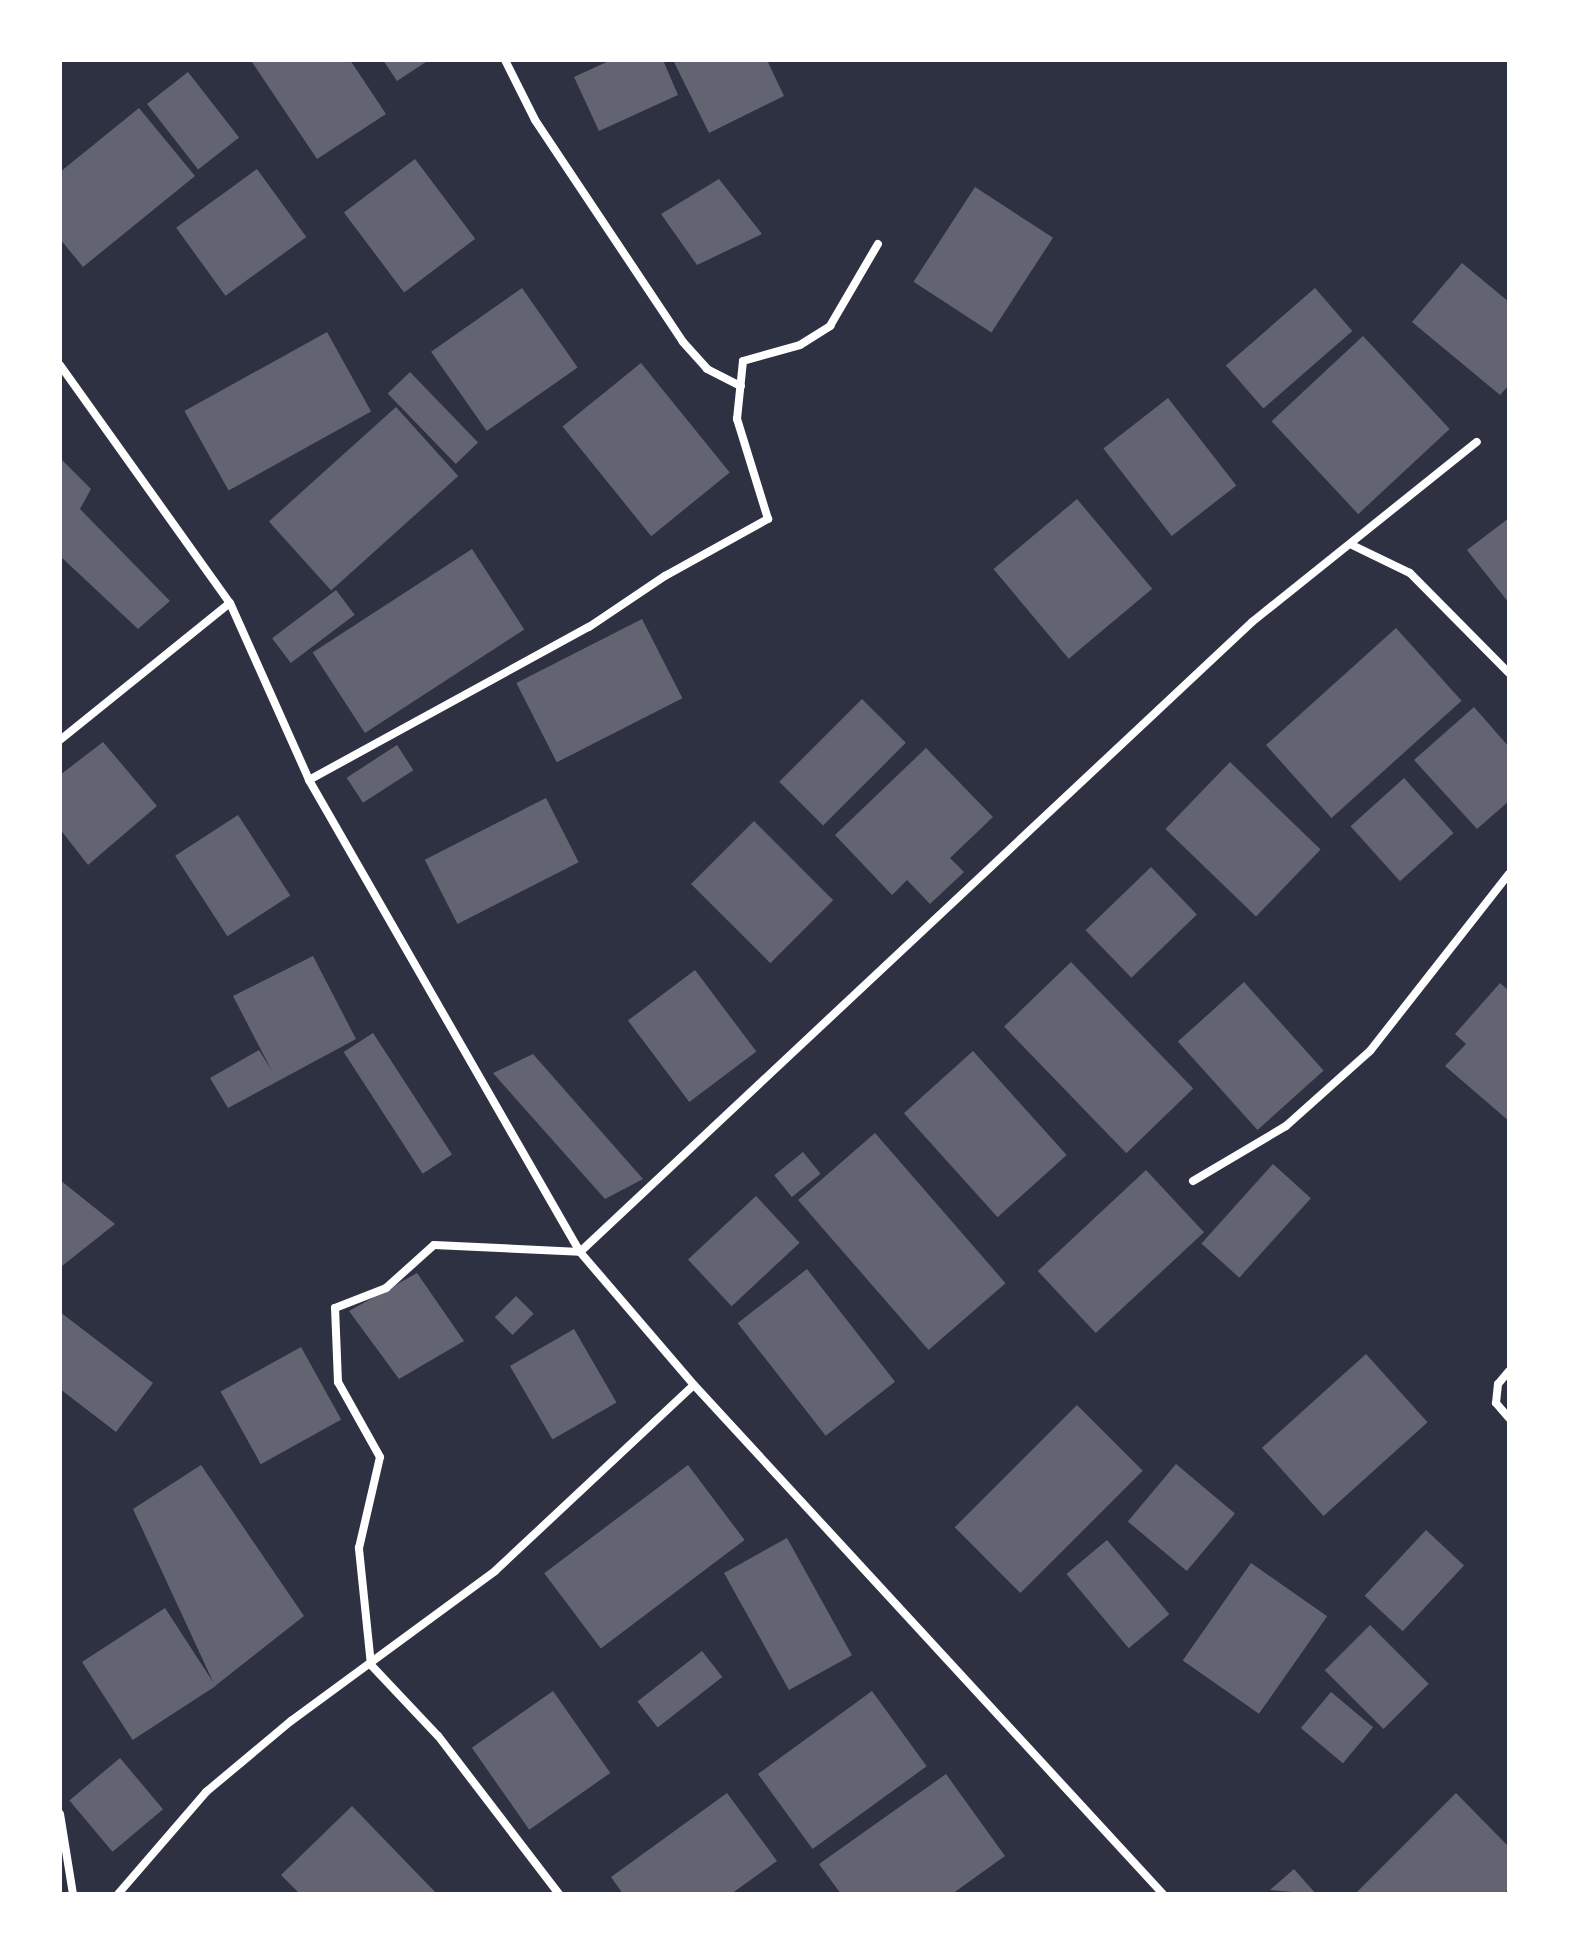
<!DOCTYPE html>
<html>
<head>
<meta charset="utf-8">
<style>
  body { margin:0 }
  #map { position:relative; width:1569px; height:1954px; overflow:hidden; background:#2d3142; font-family:Inter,sans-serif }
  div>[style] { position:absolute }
  .building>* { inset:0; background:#626471; transform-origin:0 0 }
  .minor>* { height:8px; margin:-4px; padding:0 4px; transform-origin:4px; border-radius:4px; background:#fff }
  span { translate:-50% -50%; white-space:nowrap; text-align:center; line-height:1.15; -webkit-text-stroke:6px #fff; paint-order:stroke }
  .frame { position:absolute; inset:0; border:62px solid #fff; pointer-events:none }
</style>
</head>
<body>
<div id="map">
  <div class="building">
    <div style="clip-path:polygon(350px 60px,386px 114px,317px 159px,252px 62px)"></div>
    <div style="clip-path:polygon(383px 60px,429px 60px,397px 81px)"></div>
    <div style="clip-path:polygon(611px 60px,663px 60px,678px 95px,599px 131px,574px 77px)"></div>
    <div style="clip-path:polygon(673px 60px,767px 60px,784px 96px,709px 133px)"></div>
    <div style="left:188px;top:72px;width:83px;height:52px;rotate:52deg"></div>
    <div style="clip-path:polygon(139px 108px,195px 176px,83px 267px,60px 239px,60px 172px)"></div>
    <div style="left:415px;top:159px;width:100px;height:89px;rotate:53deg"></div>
    <div style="left:257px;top:169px;width:84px;height:100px;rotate:54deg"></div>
    <div style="clip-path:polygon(719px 179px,762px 234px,697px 265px,661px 214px)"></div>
    <div style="left:975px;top:187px;width:93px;height:113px;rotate:33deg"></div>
    <div style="clip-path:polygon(1462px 263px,1509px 302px,1509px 385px,1500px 395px,1412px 322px)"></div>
    <div style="left:522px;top:288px;width:97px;height:111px;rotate:55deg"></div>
    <div style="left:1315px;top:288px;width:57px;height:118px;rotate:49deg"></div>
    <div style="left:327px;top:332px;width:91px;height:163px;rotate:61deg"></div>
    <div style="left:1363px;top:336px;width:127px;height:125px;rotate:47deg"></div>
    <div style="left:641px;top:363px;width:141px;height:101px;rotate:51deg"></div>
    <div style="left:410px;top:372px;width:98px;height:31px;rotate:46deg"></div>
    <div style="left:1168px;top:398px;width:111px;height:82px;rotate:52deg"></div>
    <div style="left:396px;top:407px;width:93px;height:171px;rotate:48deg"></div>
    <div style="clip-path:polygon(60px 458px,91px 489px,80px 509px,170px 601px,138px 629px,60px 556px)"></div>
    <div style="left:1077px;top:499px;width:117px;height:109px;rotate:50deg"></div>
    <div style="clip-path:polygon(1509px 518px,1509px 603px,1467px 550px)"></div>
    <div style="left:472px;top:549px;width:96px;height:190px;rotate:57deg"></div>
    <div style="left:336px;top:590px;width:31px;height:80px;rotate:53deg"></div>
    <div style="left:642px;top:619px;width:89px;height:141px;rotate:63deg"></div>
    <div style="left:1396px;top:628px;width:98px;height:175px;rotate:48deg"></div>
    <div style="left:862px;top:699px;width:62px;height:117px;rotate:45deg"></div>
    <div style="clip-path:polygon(1474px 707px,1509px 747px,1509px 801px,1477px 829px,1414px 760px)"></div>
    <div style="clip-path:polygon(103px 742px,157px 806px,88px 865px,60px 829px,60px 775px)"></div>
    <div style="left:397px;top:745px;width:30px;height:60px;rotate:57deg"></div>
    <div style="clip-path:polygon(926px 748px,993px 817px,950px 858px,964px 872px,930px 904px,907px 880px,892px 895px,835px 835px)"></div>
    <div style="left:1230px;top:762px;width:126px;height:93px;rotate:44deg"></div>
    <div style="left:1404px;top:778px;width:74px;height:72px;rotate:48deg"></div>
    <div style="left:546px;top:798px;width:72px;height:136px;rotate:63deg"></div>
    <div style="left:238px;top:815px;width:96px;height:75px;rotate:57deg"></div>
    <div style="left:754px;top:821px;width:112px;height:89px;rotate:45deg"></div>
    <div style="left:1151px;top:867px;width:66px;height:91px;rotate:46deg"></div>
    <div style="clip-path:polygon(313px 956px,356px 1039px,228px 1108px,210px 1078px,259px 1050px,272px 1071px,233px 996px)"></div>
    <div style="left:1071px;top:962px;width:176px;height:93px;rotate:46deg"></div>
    <div style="left:695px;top:970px;width:102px;height:84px;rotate:53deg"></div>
    <div style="left:1244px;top:982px;width:119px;height:89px;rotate:48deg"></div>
    <div style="clip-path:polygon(1500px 983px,1509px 991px,1509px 1121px,1445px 1066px,1466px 1044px,1455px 1034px)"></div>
    <div style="left:373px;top:1033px;width:145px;height:35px;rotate:57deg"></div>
    <div style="left:973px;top:1051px;width:140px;height:93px;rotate:48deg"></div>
    <div style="clip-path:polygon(533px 1054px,643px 1179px,605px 1199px,493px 1073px)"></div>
    <div style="left:875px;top:1133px;width:199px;height:102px;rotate:49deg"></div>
    <div style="left:803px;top:1152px;width:28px;height:37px;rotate:51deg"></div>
    <div style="left:1273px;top:1164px;width:51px;height:107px;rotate:42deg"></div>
    <div style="left:1146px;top:1170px;width:85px;height:148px;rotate:47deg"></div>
    <div style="clip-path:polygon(60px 1180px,115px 1224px,62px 1266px,60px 1263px)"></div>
    <div style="left:756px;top:1196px;width:64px;height:93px;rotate:47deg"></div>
    <div style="left:807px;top:1269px;width:143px;height:88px;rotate:52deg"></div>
    <div style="clip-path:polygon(417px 1273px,464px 1341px,399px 1379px,349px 1311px)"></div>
    <div style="left:516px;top:1296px;width:25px;height:30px;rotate:45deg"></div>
    <div style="clip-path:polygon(60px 1312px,153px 1383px,116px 1432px,60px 1389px)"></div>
    <div style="left:574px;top:1329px;width:85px;height:74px;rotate:60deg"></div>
    <div style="left:301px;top:1347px;width:83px;height:92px;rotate:61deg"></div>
    <div style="left:1366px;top:1354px;width:92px;height:140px;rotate:48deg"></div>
    <div style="left:1077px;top:1405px;width:93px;height:173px;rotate:45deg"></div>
    <div style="left:1176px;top:1464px;width:77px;height:75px;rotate:40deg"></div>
    <div style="clip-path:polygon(201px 1465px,304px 1616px,215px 1686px,133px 1509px)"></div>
    <div style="left:688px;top:1465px;width:94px;height:180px;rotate:53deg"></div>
    <div style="left:1426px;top:1530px;width:52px;height:90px;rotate:43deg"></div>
    <div style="left:787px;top:1538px;width:134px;height:72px;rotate:61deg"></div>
    <div style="left:1107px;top:1540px;width:97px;height:53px;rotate:50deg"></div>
    <div style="left:1251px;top:1563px;width:93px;height:119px;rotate:35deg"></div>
    <div style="left:165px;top:1608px;width:93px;height:99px;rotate:57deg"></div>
    <div style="left:1370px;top:1625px;width:83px;height:64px;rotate:45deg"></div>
    <div style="left:702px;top:1651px;width:33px;height:82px;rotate:52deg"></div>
    <div style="left:553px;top:1691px;width:100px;height:99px;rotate:55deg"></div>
    <div style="left:872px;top:1691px;width:93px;height:141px;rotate:54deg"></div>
    <div style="left:1331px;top:1692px;width:55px;height:47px;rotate:40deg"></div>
    <div style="left:120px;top:1758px;width:67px;height:66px;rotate:50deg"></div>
    <div style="clip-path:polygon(946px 1774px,1005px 1856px,952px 1894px,841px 1894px,819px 1864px)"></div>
    <div style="clip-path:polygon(727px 1793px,777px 1861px,731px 1894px,623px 1894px,611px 1877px)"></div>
    <div style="clip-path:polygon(1456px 1793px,1509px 1847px,1509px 1889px,1503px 1894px,1355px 1894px)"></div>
    <div style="clip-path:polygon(352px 1806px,437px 1894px,300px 1894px,281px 1875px)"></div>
    <div style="clip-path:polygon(1294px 1869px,1316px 1894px,1270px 1890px)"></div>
  </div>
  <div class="minor">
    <div style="left:505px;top:60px;width:67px;rotate:63.4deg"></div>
    <div style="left:535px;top:120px;width:267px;rotate:56.3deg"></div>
    <div style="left:683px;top:342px;width:36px;rotate:48deg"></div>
    <div style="left:707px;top:369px;width:38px;rotate:27deg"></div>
    <div style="left:60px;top:365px;width:292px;rotate:54.5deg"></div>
    <div style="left:230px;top:603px;width:194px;rotate:65.9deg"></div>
    <div style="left:309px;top:780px;width:544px;rotate:60.14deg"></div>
    <div style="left:580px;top:1252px;width:175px;rotate:49.4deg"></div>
    <div style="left:694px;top:1385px;width:692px;rotate:47.34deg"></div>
    <div style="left:1352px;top:545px;width:64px;rotate:25.8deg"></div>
    <div style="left:1410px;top:573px;width:141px;rotate:45.3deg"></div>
    <div style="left:60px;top:740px;width:218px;rotate:-38.9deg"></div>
    <div style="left:309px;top:780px;width:319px;rotate:-28.7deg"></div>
    <div style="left:589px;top:627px;width:92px;rotate:-33.9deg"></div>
    <div style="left:665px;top:576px;width:118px;rotate:-29deg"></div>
    <div style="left:768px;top:519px;width:105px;rotate:-107.2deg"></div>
    <div style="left:737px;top:419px;width:58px;rotate:-84.1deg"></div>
    <div style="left:743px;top:361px;width:59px;rotate:-15.7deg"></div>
    <div style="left:800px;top:345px;width:36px;rotate:-32deg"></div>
    <div style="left:830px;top:326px;width:95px;rotate:-59.7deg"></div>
    <div style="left:1193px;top:1181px;width:108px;rotate:-30.6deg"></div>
    <div style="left:1286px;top:1126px;width:113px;rotate:-41.8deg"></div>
    <div style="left:1370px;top:1051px;width:225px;rotate:-51.9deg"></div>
    <div style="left:1509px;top:1371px;width:17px;rotate:130deg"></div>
    <div style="left:1498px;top:1384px;width:19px;rotate:96deg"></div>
    <div style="left:1496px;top:1403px;width:20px;rotate:49deg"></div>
    <div style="left:60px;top:1814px;width:81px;rotate:80.8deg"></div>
    <div style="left:118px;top:1894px;width:135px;rotate:-49.2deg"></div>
    <div style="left:206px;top:1792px;width:111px;rotate:-39.9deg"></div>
    <div style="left:291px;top:1721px;width:253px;rotate:-36.3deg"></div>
    <div style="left:495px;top:1571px;width:272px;rotate:-43.1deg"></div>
    <div style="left:559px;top:1894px;width:199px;rotate:-127.4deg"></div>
    <div style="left:438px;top:1736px;width:98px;rotate:-133.3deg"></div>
    <div style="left:371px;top:1665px;width:118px;rotate:-95.9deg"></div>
    <div style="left:359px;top:1548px;width:93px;rotate:-77deg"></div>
    <div style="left:380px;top:1457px;width:86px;rotate:-119.2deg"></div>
    <div style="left:338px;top:1382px;width:74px;rotate:-92.3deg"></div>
    <div style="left:335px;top:1308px;width:55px;rotate:-21.4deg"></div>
    <div style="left:386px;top:1288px;width:64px;rotate:-41.9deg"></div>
    <div style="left:434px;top:1245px;width:146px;rotate:2.7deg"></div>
    <div style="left:580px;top:1252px;width:921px;rotate:-43.15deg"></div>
    <div style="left:1252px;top:622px;width:288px;rotate:-38.7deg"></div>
  </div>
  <div class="frame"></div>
</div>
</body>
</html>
